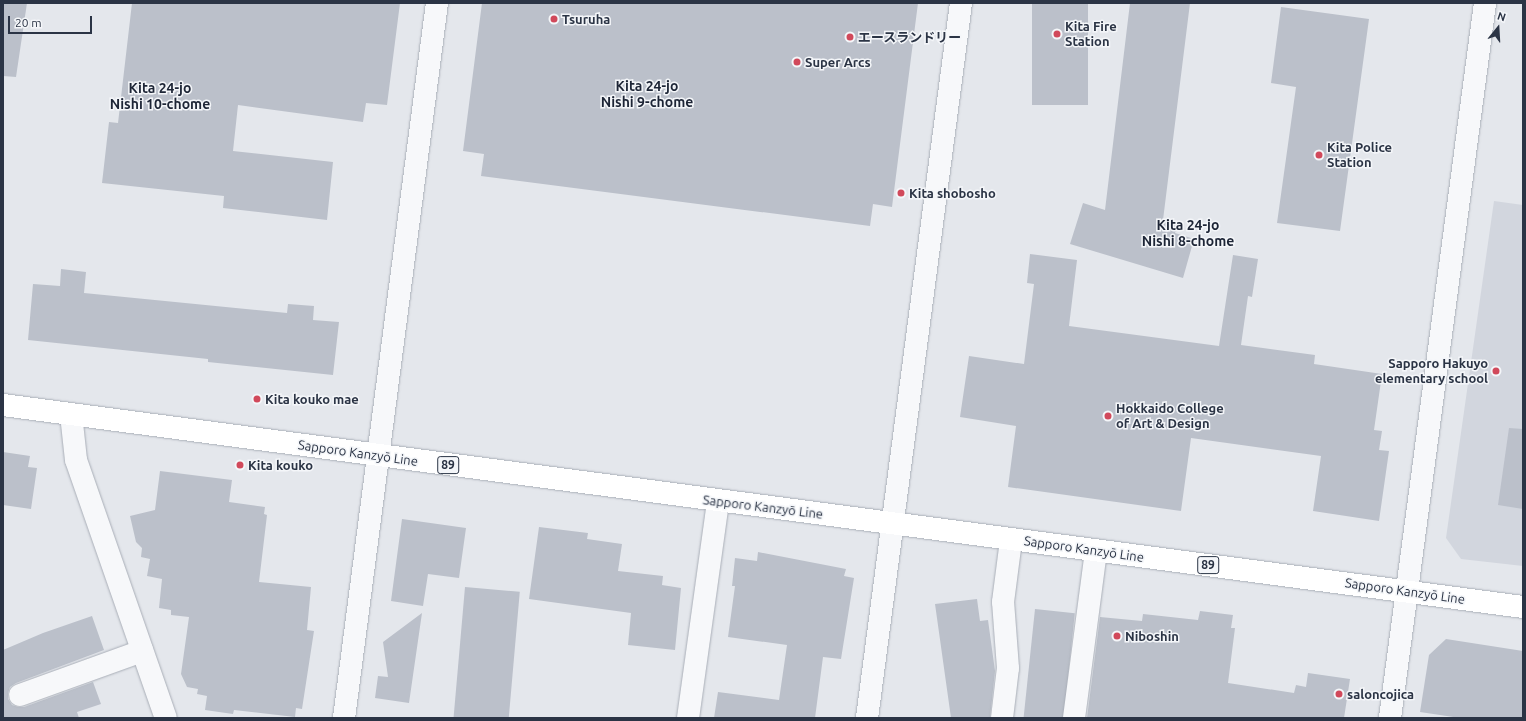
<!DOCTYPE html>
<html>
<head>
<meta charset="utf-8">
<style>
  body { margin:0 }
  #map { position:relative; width:1526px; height:721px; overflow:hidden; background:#e4e7ec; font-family:Ubuntu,"Noto Sans JP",sans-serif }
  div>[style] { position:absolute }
  .built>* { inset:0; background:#d2d6de }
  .building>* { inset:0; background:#bbc0ca; transform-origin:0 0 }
  .roads { filter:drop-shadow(0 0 1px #a9aeb7) drop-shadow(0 0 1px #a9aeb7) }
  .minor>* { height:22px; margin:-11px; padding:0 11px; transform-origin:11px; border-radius:11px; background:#f7f8fa }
  .major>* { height:22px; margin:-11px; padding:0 11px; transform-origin:11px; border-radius:11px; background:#fff }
  .dots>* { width:11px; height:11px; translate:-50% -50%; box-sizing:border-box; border:2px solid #f4f6f9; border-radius:50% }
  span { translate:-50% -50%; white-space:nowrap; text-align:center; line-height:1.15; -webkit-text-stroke:3px #f4f6f9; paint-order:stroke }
  .shield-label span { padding:1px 3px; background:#f4f6f9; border:1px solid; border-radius:3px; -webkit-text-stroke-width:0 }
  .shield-label { font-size:12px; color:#2b3445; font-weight:700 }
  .poi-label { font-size:13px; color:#2b3445; font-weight:700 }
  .left { translate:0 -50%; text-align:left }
  .right { translate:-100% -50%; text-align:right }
  .street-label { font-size:13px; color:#2b3445 }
  .neighbourhood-label { font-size:14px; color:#1d2536; font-weight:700 }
  .frame { position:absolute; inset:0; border:4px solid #2b3445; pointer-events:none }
  .north { position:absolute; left:1478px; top:8px; width:40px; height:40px; -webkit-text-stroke:3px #f4f6f9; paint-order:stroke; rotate:18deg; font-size:11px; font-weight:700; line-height:16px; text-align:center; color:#2b3445 }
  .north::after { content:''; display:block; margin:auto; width:14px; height:18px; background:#2b3445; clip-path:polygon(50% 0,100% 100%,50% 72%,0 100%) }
  .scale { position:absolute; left:8px; top:16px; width:84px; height:18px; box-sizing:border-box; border:2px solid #2b3445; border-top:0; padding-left:5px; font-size:12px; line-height:14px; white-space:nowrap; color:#2b3445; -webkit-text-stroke:3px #f4f6f9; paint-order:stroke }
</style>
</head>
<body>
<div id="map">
  <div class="built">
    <div style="clip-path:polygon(1494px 201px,1523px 205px,1523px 566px,1461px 559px,1446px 538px)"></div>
  </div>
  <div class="building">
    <div style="clip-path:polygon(3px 3px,27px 3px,16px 77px,3px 76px)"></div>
    <div style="clip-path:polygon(132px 3px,400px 3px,387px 105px,366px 103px,363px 122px,238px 105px,233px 151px,333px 162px,327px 220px,223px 208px,224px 196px,102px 183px,109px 122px,118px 123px)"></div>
    <div style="clip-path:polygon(482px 3px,918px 3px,892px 207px,873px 204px,870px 226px,481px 176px,484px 154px,463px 151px)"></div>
    <div style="left:1032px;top:3px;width:56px;height:102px"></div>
    <div style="clip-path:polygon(1130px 3px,1190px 3px,1163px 220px,1178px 224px,1175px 233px,1194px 239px,1183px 278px,1070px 244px,1083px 203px,1105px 210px)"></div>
    <div style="clip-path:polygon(1281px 7px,1369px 19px,1340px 231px,1277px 223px,1296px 87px,1271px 83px)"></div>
    <div style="clip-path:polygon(1030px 254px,1077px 260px,1069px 326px,1219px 346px,1233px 255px,1258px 259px,1252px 297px,1248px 296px,1241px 345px,1315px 355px,1314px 364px,1382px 374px,1374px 430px,1382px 431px,1379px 450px,1389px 451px,1379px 521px,1313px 511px,1321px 456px,1191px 438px,1181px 511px,1008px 487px,1016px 426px,960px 417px,969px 356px,1024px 364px,1034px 284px,1027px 283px)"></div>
    <div style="clip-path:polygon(61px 269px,86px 272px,84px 293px,287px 313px,288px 304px,314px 306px,313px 320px,339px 322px,333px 375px,208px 362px,208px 359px,28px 340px,33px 284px,60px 286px)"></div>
    <div style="clip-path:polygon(1509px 428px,1523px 429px,1523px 509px,1498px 505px)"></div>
    <div style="clip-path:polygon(3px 452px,30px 456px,28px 467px,37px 468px,31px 509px,3px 505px)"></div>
    <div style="clip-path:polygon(160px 471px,232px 480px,229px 502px,265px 507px,264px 514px,267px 515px,259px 582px,311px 587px,307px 630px,314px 631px,302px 709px,296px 708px,295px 717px,234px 710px,233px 714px,205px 710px,207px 696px,197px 694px,198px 689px,187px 687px,181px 674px,189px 617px,171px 615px,171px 610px,159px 608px,162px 579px,147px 576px,150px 559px,141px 557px,142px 548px,136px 542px,130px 516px,155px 510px)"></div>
    <div style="clip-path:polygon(402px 519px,466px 528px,459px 578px,428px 574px,423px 606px,391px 601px)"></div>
    <div style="clip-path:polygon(539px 527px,588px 533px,587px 539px,622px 544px,618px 571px,663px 576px,662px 585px,681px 588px,675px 650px,628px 645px,631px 613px,529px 599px)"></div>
    <div style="clip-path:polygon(758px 552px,846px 569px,844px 576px,854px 578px,841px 659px,823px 657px,815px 718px,714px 718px,718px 692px,779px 700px,787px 645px,728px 637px,735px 586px,732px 586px,735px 558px,757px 561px)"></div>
    <div style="left:465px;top:587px;width:55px;height:132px;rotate:5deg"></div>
    <div style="clip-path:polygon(977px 599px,980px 621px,988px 620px,995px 671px,990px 718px,951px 718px,935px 604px)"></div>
    <div style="left:1035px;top:609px;width:40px;height:110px;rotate:6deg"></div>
    <div style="clip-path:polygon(1200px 611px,1233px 615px,1231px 628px,1235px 628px,1228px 683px,1294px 693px,1296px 685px,1306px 687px,1308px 673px,1350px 679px,1344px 718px,1087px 718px,1100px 617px,1142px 621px,1143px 614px,1198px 620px)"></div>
    <div style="clip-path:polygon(422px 613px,409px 703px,375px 698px,378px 676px,388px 677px,383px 642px)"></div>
    <div style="clip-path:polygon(92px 616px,104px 650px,16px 683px,10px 687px,8px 693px,8px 699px,12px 705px,18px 707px,24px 707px,93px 682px,101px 704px,77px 712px,79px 718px,3px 718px,3px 650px,43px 633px)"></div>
    <div style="clip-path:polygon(1446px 639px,1523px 651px,1523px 718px,1460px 718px,1420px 712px,1429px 655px)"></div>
  </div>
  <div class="roads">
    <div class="minor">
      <div style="left:71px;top:414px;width:46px;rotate:83.8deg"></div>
      <div style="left:76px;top:460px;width:273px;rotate:70.8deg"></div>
      <div style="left:20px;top:695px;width:130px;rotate:-19.8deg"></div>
      <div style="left:344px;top:718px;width:721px;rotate:-82.59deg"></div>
      <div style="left:688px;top:718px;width:219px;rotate:-82.1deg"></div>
      <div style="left:867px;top:718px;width:721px;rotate:-82.51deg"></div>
      <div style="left:1002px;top:718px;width:50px;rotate:-83.2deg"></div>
      <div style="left:1008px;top:668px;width:66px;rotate:-94.3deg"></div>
      <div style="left:1003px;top:602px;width:63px;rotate:-82.6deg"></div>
      <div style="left:1074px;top:718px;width:168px;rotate:-82.5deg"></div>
      <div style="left:1390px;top:718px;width:721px;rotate:-82.43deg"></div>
    </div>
    <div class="major">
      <div style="left:3px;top:405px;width:1533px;rotate:7.57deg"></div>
    </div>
  </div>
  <div class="dots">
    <div style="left:554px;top:19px;background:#d1495b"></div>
    <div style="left:1057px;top:34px;background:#d1495b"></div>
    <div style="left:850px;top:37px;background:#d1495b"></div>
    <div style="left:797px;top:62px;background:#d1495b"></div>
    <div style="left:1319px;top:155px;background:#d1495b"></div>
    <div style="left:901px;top:193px;background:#d1495b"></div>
    <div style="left:1496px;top:371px;background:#d1495b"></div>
    <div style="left:257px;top:399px;background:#d1495b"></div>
    <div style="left:1108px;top:416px;background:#d1495b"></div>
    <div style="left:240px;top:465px;background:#d1495b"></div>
    <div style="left:1117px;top:636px;background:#d1495b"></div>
    <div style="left:1339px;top:694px;background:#d1495b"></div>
  </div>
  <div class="shield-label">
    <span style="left:448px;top:465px">89</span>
    <span style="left:1208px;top:565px">89</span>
  </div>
  <div class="poi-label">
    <span class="left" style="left:562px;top:19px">Tsuruha</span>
    <span class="left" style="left:1065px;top:34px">Kita Fire<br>Station</span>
    <span class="left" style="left:858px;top:37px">エースランドリー</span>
    <span class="left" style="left:805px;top:62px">Super Arcs</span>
    <span class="left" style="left:1327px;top:155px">Kita Police<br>Station</span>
    <span class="left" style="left:909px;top:193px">Kita shobosho</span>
    <span class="right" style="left:1488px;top:371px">Sapporo Hakuyo<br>elementary school</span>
    <span class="left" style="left:265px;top:399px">Kita kouko mae</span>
    <span class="left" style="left:1116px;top:416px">Hokkaido College<br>of Art &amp; Design</span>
    <span class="left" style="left:248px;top:465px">Kita kouko</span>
    <span class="left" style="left:1125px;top:636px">Niboshin</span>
    <span class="left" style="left:1347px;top:694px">saloncojica</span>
  </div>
  <div class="street-label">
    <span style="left:358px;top:453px;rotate:8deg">Sapporo Kanzyō Line</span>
    <span style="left:763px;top:507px;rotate:7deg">Sapporo Kanzyō Line</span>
    <span style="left:1084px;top:549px;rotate:8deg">Sapporo Kanzyō Line</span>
    <span style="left:1405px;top:591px;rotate:8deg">Sapporo Kanzyō Line</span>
  </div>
  <div class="neighbourhood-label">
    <span style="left:647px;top:94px">Kita 24-jo<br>Nishi 9-chome</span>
    <span style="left:160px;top:96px">Kita 24-jo<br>Nishi 10-chome</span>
    <span style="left:1188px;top:233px">Kita 24-jo<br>Nishi 8-chome</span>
  </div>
  <div class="frame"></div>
  <div class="north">N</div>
  <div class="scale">20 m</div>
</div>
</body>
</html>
